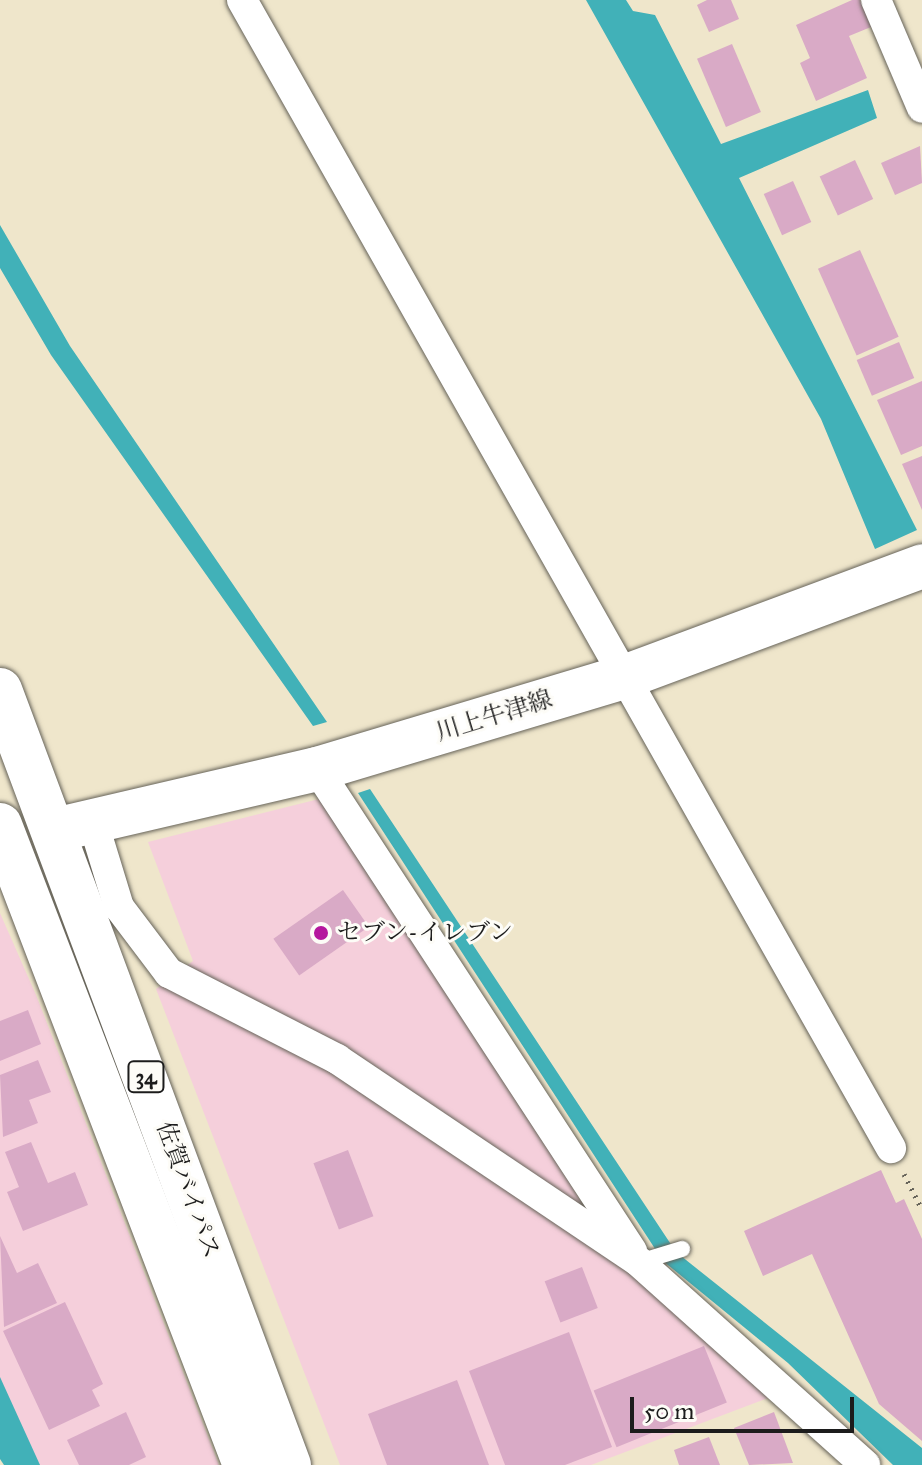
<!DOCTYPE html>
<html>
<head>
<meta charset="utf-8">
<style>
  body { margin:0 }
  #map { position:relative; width:922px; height:1465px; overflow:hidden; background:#efe6cb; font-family:"IM FELL Great Primer","Noto Serif JP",serif }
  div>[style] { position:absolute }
  .built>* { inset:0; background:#f5cfdb }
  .water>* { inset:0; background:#41b1b8 }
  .building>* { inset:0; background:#d9aac6; transform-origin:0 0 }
  .path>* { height:5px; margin-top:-2.5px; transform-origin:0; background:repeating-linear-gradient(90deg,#666359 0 2px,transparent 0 8px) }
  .roads { filter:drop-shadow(0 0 2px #666359) drop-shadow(0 0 2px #666359) }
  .service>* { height:16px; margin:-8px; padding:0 8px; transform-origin:8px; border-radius:8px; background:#fff }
  .minor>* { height:30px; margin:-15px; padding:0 15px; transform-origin:15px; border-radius:15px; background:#fff }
  .secondary>* { height:44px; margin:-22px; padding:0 22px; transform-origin:22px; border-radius:22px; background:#fff }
  .trunk>* { height:44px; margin:-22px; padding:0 22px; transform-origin:22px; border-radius:22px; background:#fff }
  .dots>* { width:22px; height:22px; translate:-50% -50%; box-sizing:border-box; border:4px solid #fdfcf7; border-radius:50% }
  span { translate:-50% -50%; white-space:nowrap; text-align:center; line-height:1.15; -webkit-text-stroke:6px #fdfcf7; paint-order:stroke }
  .shield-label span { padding:2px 6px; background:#fdfcf7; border:2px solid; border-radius:6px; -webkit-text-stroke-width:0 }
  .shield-label { font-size:22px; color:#1c1c1c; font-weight:700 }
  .street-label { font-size:24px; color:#1c1c1c }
  .poi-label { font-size:24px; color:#1c1c1c }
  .left { translate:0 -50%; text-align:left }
  .scale { position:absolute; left:630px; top:1397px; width:224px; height:36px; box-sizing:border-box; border:4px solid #1c1c1c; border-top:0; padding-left:10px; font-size:24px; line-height:28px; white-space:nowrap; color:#1c1c1c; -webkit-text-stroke:6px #fdfcf7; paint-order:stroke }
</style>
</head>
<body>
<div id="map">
  <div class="built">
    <div style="clip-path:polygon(327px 797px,619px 1262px,768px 1398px,591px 1465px,340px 1465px,156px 989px,193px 961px,148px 842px)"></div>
    <div style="clip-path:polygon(0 913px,36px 995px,219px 1465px,19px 1465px,0 1428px)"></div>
  </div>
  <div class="water">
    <div style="clip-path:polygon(586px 0,626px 0,633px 11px,655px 15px,721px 144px,868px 90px,877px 118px,739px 178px,917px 530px,875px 549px,821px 419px)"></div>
    <div style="clip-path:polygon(0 225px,70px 346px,327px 722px,313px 726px,51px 355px,0 268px)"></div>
    <div style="clip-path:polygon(370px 789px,676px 1252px,922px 1448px,922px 1465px,893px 1465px,788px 1363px,663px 1261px,358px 793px)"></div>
    <div style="clip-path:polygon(0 1377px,40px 1465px,4px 1465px,0 1459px)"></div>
  </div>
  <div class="building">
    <div style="clip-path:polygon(707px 0,731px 0,739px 19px,709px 32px,697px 5px)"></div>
    <div style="clip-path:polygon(852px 0,860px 0,871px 27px,849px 36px,867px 78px,816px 101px,800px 63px,810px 58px,796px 25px)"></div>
    <div style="left:732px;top:44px;width:74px;height:38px;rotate:67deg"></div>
    <div style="clip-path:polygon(920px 146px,922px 183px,895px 195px,881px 163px)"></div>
    <div style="left:855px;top:160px;width:43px;height:39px;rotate:65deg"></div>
    <div style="left:793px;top:181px;width:45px;height:32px;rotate:66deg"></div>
    <div style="left:860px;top:250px;width:95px;height:46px;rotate:66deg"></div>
    <div style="left:899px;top:342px;width:39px;height:46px;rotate:67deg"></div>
    <div style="clip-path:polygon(922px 381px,922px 446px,901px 455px,877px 400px)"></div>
    <div style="clip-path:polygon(922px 456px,922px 510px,902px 464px)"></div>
    <div style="left:343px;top:890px;width:45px;height:85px;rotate:55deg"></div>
    <div style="clip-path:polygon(28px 1010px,41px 1044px,0 1061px,0 1021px)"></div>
    <div style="clip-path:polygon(38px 1060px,51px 1092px,29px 1100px,38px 1123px,3px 1137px,0 1075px)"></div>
    <div style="clip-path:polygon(31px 1142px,48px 1183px,75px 1172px,88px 1205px,23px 1231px,7px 1192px,19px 1187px,5px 1152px)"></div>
    <div style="left:348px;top:1150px;width:71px;height:37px;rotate:69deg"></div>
    <div style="clip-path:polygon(881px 1170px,896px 1203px,904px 1199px,922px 1239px,922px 1441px,879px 1404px,812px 1254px,763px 1276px,744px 1231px)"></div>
    <div style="clip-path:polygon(0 1236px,17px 1273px,38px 1263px,57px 1303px,4px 1327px)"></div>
    <div style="left:582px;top:1267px;width:44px;height:40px;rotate:69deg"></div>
    <div style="clip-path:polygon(65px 1302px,103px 1384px,92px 1390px,100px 1406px,49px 1430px,3px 1331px)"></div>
    <div style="clip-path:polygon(569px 1332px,612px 1447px,565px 1465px,505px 1465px,469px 1371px)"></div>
    <div style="left:704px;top:1346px;width:61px;height:119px;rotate:68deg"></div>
    <div style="clip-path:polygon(457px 1380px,489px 1465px,387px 1465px,368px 1414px)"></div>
    <div style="clip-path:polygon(126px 1412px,146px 1457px,129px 1465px,79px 1465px,67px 1440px)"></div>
    <div style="clip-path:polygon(774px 1412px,793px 1463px,749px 1465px,734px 1428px)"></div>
    <div style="clip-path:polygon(709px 1437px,720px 1465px,679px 1465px,674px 1450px)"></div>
  </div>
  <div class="path">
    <div style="left:904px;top:1174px;width:39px;rotate:63deg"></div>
  </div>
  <div class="roads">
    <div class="service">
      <div style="left:639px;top:1262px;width:45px;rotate:-16.8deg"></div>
    </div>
    <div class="minor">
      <div style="left:242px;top:0;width:1319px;rotate:60.52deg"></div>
      <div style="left:876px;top:0;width:117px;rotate:66.9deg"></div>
      <div style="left:317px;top:769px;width:576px;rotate:56.83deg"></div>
      <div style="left:93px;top:822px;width:89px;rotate:73deg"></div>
      <div style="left:119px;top:907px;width:83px;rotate:52.9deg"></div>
      <div style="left:169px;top:973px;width:189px;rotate:27.1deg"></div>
      <div style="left:337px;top:1059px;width:364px;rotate:33.9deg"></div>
      <div style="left:639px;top:1262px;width:304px;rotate:41.9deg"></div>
    </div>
    <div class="secondary">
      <div style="left:55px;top:830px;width:269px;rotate:-13.1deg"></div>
      <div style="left:317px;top:769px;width:324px;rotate:-16.7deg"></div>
      <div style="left:627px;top:676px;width:315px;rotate:-20.4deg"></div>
    </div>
    <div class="trunk">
      <div style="left:0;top:690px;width:827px;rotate:69.55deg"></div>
      <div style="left:0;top:825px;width:685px;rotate:69.05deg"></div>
    </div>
  </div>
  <div class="dots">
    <div style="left:321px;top:933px;background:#b5179e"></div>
  </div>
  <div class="shield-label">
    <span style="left:146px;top:1077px">34</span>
  </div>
  <div class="street-label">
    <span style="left:494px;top:716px;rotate:-17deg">川上牛津線</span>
    <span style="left:188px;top:1190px;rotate:70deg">佐賀バイパス</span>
  </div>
  <div class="poi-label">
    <span class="left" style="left:337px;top:933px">セブン-イレブン</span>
  </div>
  <div class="scale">50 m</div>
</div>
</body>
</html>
